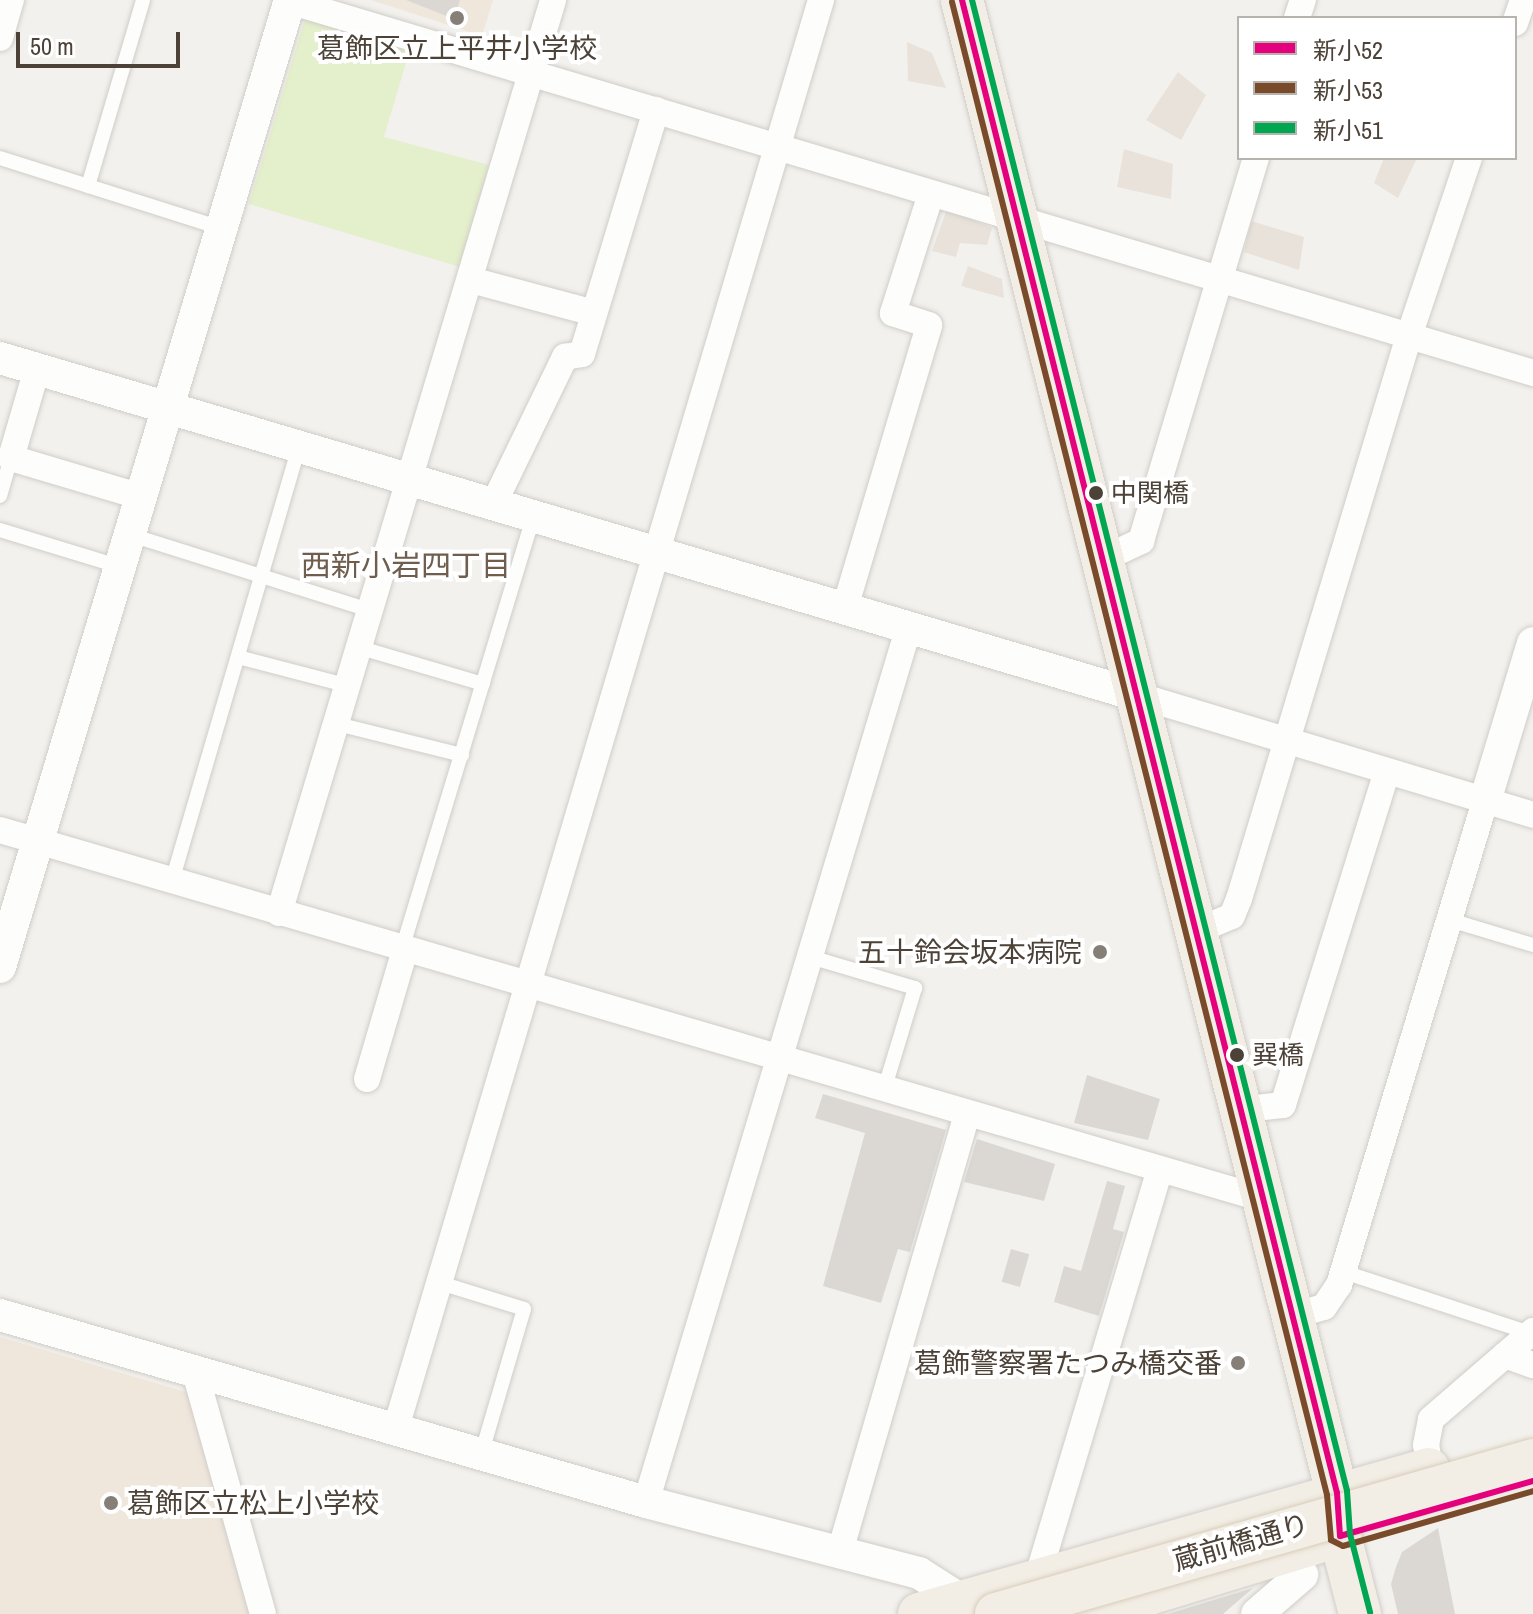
<!DOCTYPE html>
<html>
<head>
<meta charset="utf-8">
<style>
  body { margin:0 }
  #map { position:relative; width:1533px; height:1614px; overflow:hidden; background:#f3f1ed; font-family:"Archivo Narrow","Noto Sans JP",sans-serif }
  div>[style] { position:absolute }
  .residential>* { inset:0; background:#e8e2da }
  .education>* { inset:0; background:#efe7dc }
  .green>* { inset:0; background:#e4efcb }
  .building>* { inset:0; background:#dbd8d3; transform-origin:0 0 }
  .roads { filter:drop-shadow(0 0 2px #d0cdc9) drop-shadow(0 0 2px #d0cdc9) }
  .service>* { height:14px; margin:-7px; padding:0 7px; transform-origin:7px; border-radius:7px; background:#fdfdfc }
  .minor>* { height:26px; margin:-13px; padding:0 13px; transform-origin:13px; border-radius:13px; background:#fdfdfc }
  .tertiary>* { height:32px; margin:-16px; padding:0 16px; transform-origin:16px; border-radius:16px; background:#fdfdfc }
  .primary>* { height:42px; margin:-21px; padding:0 21px; transform-origin:21px; border-radius:21px; background:#f2eee5 }
  .bridges { filter:drop-shadow(0 0 2px #d8ccb9) drop-shadow(0 0 2px #d8ccb9) }
  .primary-bridge>* { height:42px; margin:-21px; padding:0 21px; transform-origin:21px; border-radius:21px; background:#f2eee5 }
  .bus-1>* { height:6px; margin:-3px; padding:0 3px; transform-origin:3px; border-radius:3px; background:#e5007d }
  .bus-2>* { height:6px; margin:-3px; padding:0 3px; transform-origin:3px; border-radius:3px; background:#7a4b2a }
  .bus-3>* { height:6px; margin:-3px; padding:0 3px; transform-origin:3px; border-radius:3px; background:#00a651 }
  .dots>* { width:22px; height:22px; translate:-50% -50%; box-sizing:border-box; border:4px solid #fff; border-radius:50% }
  span { translate:-50% -50%; white-space:nowrap; text-align:center; line-height:1.15; -webkit-text-stroke:8px #fff; paint-order:stroke }
  .bus-label { font-size:26px; color:#4c4237 }
  .left { translate:0 -50%; text-align:left }
  .poi-label { font-size:28px; color:#4c4237 }
  .right { translate:-100% -50%; text-align:right }
  .street-label { font-size:28px; color:#4c4237 }
  .neighbourhood-label { font-size:30px; color:#6f5e4d }
  .legend { position:absolute; left:1237px; top:16px; width:280px; height:144px; box-sizing:border-box; background:#fff; border:2px solid #b7b3af; margin:0; padding:10px 14px; list-style:none; font-size:24px; color:#4c4237 }
  .legend li { display:flex; align-items:center; gap:16px; height:40px }
  .legend b { width:40px; border:2px solid #b7b3af }
  .scale { position:absolute; left:16px; top:32px; width:164px; height:36px; box-sizing:border-box; border:4px solid #4c4237; border-top:0; padding-left:10px; font-size:24px; line-height:28px; white-space:nowrap; color:#4c4237; -webkit-text-stroke:6px #fff; paint-order:stroke }
</style>
</head>
<body>
<div id="map">
  <div class="residential">
    <div style="clip-path:polygon(907px 42px,932px 53px,946px 88px,908px 81px)"></div>
    <div style="clip-path:polygon(1178px 72px,1206px 95px,1181px 140px,1146px 120px)"></div>
    <div style="clip-path:polygon(1124px 149px,1173px 164px,1171px 199px,1117px 187px)"></div>
    <div style="clip-path:polygon(1384px 158px,1417px 158px,1398px 198px,1374px 183px)"></div>
    <div style="clip-path:polygon(947px 209px,992px 228px,987px 245px,960px 243px,956px 257px,932px 251px)"></div>
    <div style="clip-path:polygon(1251px 221px,1304px 237px,1299px 270px,1244px 252px)"></div>
    <div style="clip-path:polygon(968px 266px,1002px 279px,1004px 298px,961px 286px)"></div>
  </div>
  <div class="education">
    <div style="clip-path:polygon(371px 0,493px 0,482px 36px)"></div>
    <div style="clip-path:polygon(0 1337px,189px 1393px,255px 1614px,0 1614px)"></div>
  </div>
  <div class="green">
    <div style="clip-path:polygon(308px 9px,413px 39px,384px 137px,489px 165px,460px 267px,249px 204px)"></div>
  </div>
  <div class="building">
    <div style="clip-path:polygon(406px 0,460px 0,454px 19px)"></div>
    <div style="clip-path:polygon(1087px 1075px,1160px 1099px,1148px 1140px,1074px 1123px)"></div>
    <div style="clip-path:polygon(823px 1094px,946px 1130px,910px 1252px,898px 1249px,881px 1303px,823px 1286px,865px 1133px,815px 1118px)"></div>
    <div style="clip-path:polygon(977px 1139px,1055px 1164px,1044px 1201px,964px 1182px)"></div>
    <div style="clip-path:polygon(1107px 1181px,1125px 1186px,1113px 1229px,1124px 1232px,1099px 1316px,1054px 1302px,1064px 1266px,1081px 1271px)"></div>
    <div style="left:1011px;top:1249px;width:19px;height:34px;rotate:16deg"></div>
    <div style="clip-path:polygon(1438px 1528px,1455px 1614px,1398px 1614px,1391px 1584px,1396px 1567px,1402px 1552px)"></div>
    <div style="clip-path:polygon(1253px 1588px,1223px 1614px,1168px 1614px)"></div>
  </div>
  <div class="roads">
    <div class="service">
      <div style="left:0;top:158px;width:232px;rotate:17.6deg"></div>
      <div style="left:88px;top:186px;width:194px;rotate:-73.5deg"></div>
      <div style="left:0;top:496px;width:40px;rotate:-74deg"></div>
      <div style="left:0;top:530px;width:127px;rotate:17deg"></div>
      <div style="left:131px;top:535px;width:253px;rotate:17.5deg"></div>
      <div style="left:361px;top:648px;width:127px;rotate:16.4deg"></div>
      <div style="left:238px;top:657px;width:115px;rotate:14.6deg"></div>
      <div style="left:337px;top:724px;width:129px;rotate:13.9deg"></div>
      <div style="left:172px;top:881px;width:451px;rotate:-73.7deg"></div>
      <div style="left:1450px;top:920px;width:87px;rotate:16.8deg"></div>
      <div style="left:402px;top:949px;width:451px;rotate:-73.1deg"></div>
      <div style="left:807px;top:956px;width:113px;rotate:16.5deg"></div>
      <div style="left:915px;top:988px;width:107px;rotate:106.9deg"></div>
      <div style="left:1344px;top:1272px;width:196px;rotate:18.2deg"></div>
      <div style="left:437px;top:1282px;width:91px;rotate:17.2deg"></div>
      <div style="left:524px;top:1309px;width:152px;rotate:106.4deg"></div>
    </div>
    <div class="minor">
      <div style="left:286px;top:0;width:1302px;rotate:16.65deg"></div>
      <div style="left:1297px;top:18px;width:19px;rotate:-72deg"></div>
      <div style="left:1515px;top:23px;width:24px;rotate:-71deg"></div>
      <div style="left:0;top:38px;width:40px;rotate:-74deg"></div>
      <div style="left:471px;top:280px;width:127px;rotate:15deg"></div>
      <div style="left:37px;top:369px;width:93px;rotate:106.3deg"></div>
      <div style="left:11px;top:458px;width:137px;rotate:16.6deg"></div>
      <div style="left:493px;top:505px;width:165px;rotate:-64.1deg"></div>
      <div style="left:565px;top:357px;width:17px;rotate:-10deg"></div>
      <div style="left:582px;top:354px;width:255px;rotate:-73.1deg"></div>
      <div style="left:1099px;top:561px;width:47px;rotate:-25.5deg"></div>
      <div style="left:1141px;top:541px;width:400px;rotate:-73.3deg"></div>
      <div style="left:844px;top:611px;width:298px;rotate:-73.4deg"></div>
      <div style="left:929px;top:325px;width:38px;rotate:-162deg"></div>
      <div style="left:893px;top:313px;width:125px;rotate:-72.3deg"></div>
      <div style="left:1133px;top:694px;width:418px;rotate:16.8deg"></div>
      <div style="left:0;top:830px;width:1313px;rotate:16.28deg"></div>
      <div style="left:279px;top:913px;width:953px;rotate:-73.29deg"></div>
      <div style="left:1194px;top:932px;width:41px;rotate:-22.8deg"></div>
      <div style="left:1232px;top:916px;width:18px;rotate:-68deg"></div>
      <div style="left:1239px;top:899px;width:588px;rotate:-73.2deg"></div>
      <div style="left:1409px;top:336px;width:188px;rotate:-71.4deg"></div>
      <div style="left:367px;top:1079px;width:134px;rotate:-73.6deg"></div>
      <div style="left:1237px;top:1110px;width:46px;rotate:-6.2deg"></div>
      <div style="left:1283px;top:1105px;width:349px;rotate:-72.7deg"></div>
      <div style="left:1292px;top:1316px;width:33px;rotate:-16deg"></div>
      <div style="left:1324px;top:1307px;width:27px;rotate:-56deg"></div>
      <div style="left:1339px;top:1285px;width:506px;rotate:-73.21deg"></div>
      <div style="left:1505px;top:1355px;width:30px;rotate:20deg"></div>
      <div style="left:195px;top:1372px;width:251px;rotate:74.3deg"></div>
      <div style="left:395px;top:1431px;width:1493px;rotate:-73.42deg"></div>
      <div style="left:1430px;top:1469px;width:24px;rotate:-99deg"></div>
      <div style="left:1426px;top:1445px;width:26px;rotate:-79deg"></div>
      <div style="left:1431px;top:1419px;width:135px;rotate:-40.8deg"></div>
      <div style="left:646px;top:1502px;width:911px;rotate:-73.28deg"></div>
      <div style="left:839px;top:1555px;width:458px;rotate:-73.8deg"></div>
      <div style="left:1037px;top:1579px;width:425px;rotate:-73.3deg"></div>
    </div>
    <div class="tertiary">
      <div style="left:0;top:358px;width:1182px;rotate:16.52deg"></div>
      <div style="left:1485px;top:801px;width:165px;rotate:-73.1deg"></div>
      <div style="left:0;top:967px;width:1010px;rotate:-73.31deg"></div>
      <div style="left:0;top:1315px;width:673px;rotate:16.14deg"></div>
      <div style="left:646px;top:1502px;width:282px;rotate:14.6deg"></div>
      <div style="left:919px;top:1573px;width:52px;rotate:32.5deg"></div>
      <div style="left:1257px;top:1614px;width:60px;rotate:-40.9deg"></div>
    </div>
    <div class="primary">
      <div style="left:962px;top:0;width:1539px;rotate:75.9deg"></div>
      <div style="left:1337px;top:1493px;width:43px;rotate:86deg"></div>
      <div style="left:1340px;top:1536px;width:81px;rotate:75.6deg"></div>
      <div style="left:919px;top:1614px;width:530px;rotate:-15.87deg"></div>
      <div style="left:1084px;top:1614px;width:247px;rotate:-17deg"></div>
    </div>
  </div>
  <div class="bridges">
    <div class="primary-bridge">
      <div style="left:996px;top:1614px;width:559px;rotate:-16deg"></div>
    </div>
  </div>
  <div class="bus-1">
    <div style="left:962px;top:0;width:1539px;rotate:75.9deg"></div>
    <div style="left:1337px;top:1493px;width:43px;rotate:86deg"></div>
    <div style="left:1340px;top:1536px;width:201px;rotate:-15.9deg"></div>
  </div>
  <div class="bus-2">
    <div style="left:952px;top:2px;width:1539px;rotate:75.9deg"></div>
    <div style="left:1327px;top:1495px;width:45px;rotate:84.9deg"></div>
    <div style="left:1331px;top:1540px;width:13px;rotate:27deg"></div>
    <div style="left:1343px;top:1546px;width:198px;rotate:-16.1deg"></div>
  </div>
  <div class="bus-3">
    <div style="left:972px;top:0;width:1537px;rotate:75.88deg"></div>
    <div style="left:1347px;top:1491px;width:43px;rotate:86deg"></div>
    <div style="left:1350px;top:1534px;width:81px;rotate:75.6deg"></div>
  </div>
  <div class="dots">
    <div style="left:457px;top:18px;background:#867f77"></div>
    <div style="left:1096px;top:493px;background:#4c4237"></div>
    <div style="left:1100px;top:952px;background:#867f77"></div>
    <div style="left:1237px;top:1055px;background:#4c4237"></div>
    <div style="left:1238px;top:1363px;background:#867f77"></div>
    <div style="left:111px;top:1503px;background:#867f77"></div>
  </div>
  <div class="bus-label">
    <span class="left" style="left:1111px;top:493px">中関橋</span>
    <span class="left" style="left:1252px;top:1055px">巽橋</span>
  </div>
  <div class="poi-label">
    <span style="left:457px;top:48px">葛飾区立上平井小学校</span>
    <span class="right" style="left:1082px;top:952px">五十鈴会坂本病院</span>
    <span class="right" style="left:1222px;top:1363px">葛飾警察署たつみ橋交番</span>
    <span class="left" style="left:127px;top:1503px">葛飾区立松上小学校</span>
  </div>
  <div class="street-label">
    <span style="left:1241px;top:1542px;rotate:-16deg">蔵前橋通り</span>
  </div>
  <div class="neighbourhood-label">
    <span style="left:406px;top:565px">西新小岩四丁目</span>
  </div>
  <ul class="legend">
  <li><b style="height:10px;background:#e5007d"></b>新小52</li>
  <li><b style="height:10px;background:#7a4b2a"></b>新小53</li>
  <li><b style="height:10px;background:#00a651"></b>新小51</li>
  </ul>
  <div class="scale">50 m</div>
</div>
</body>
</html>
